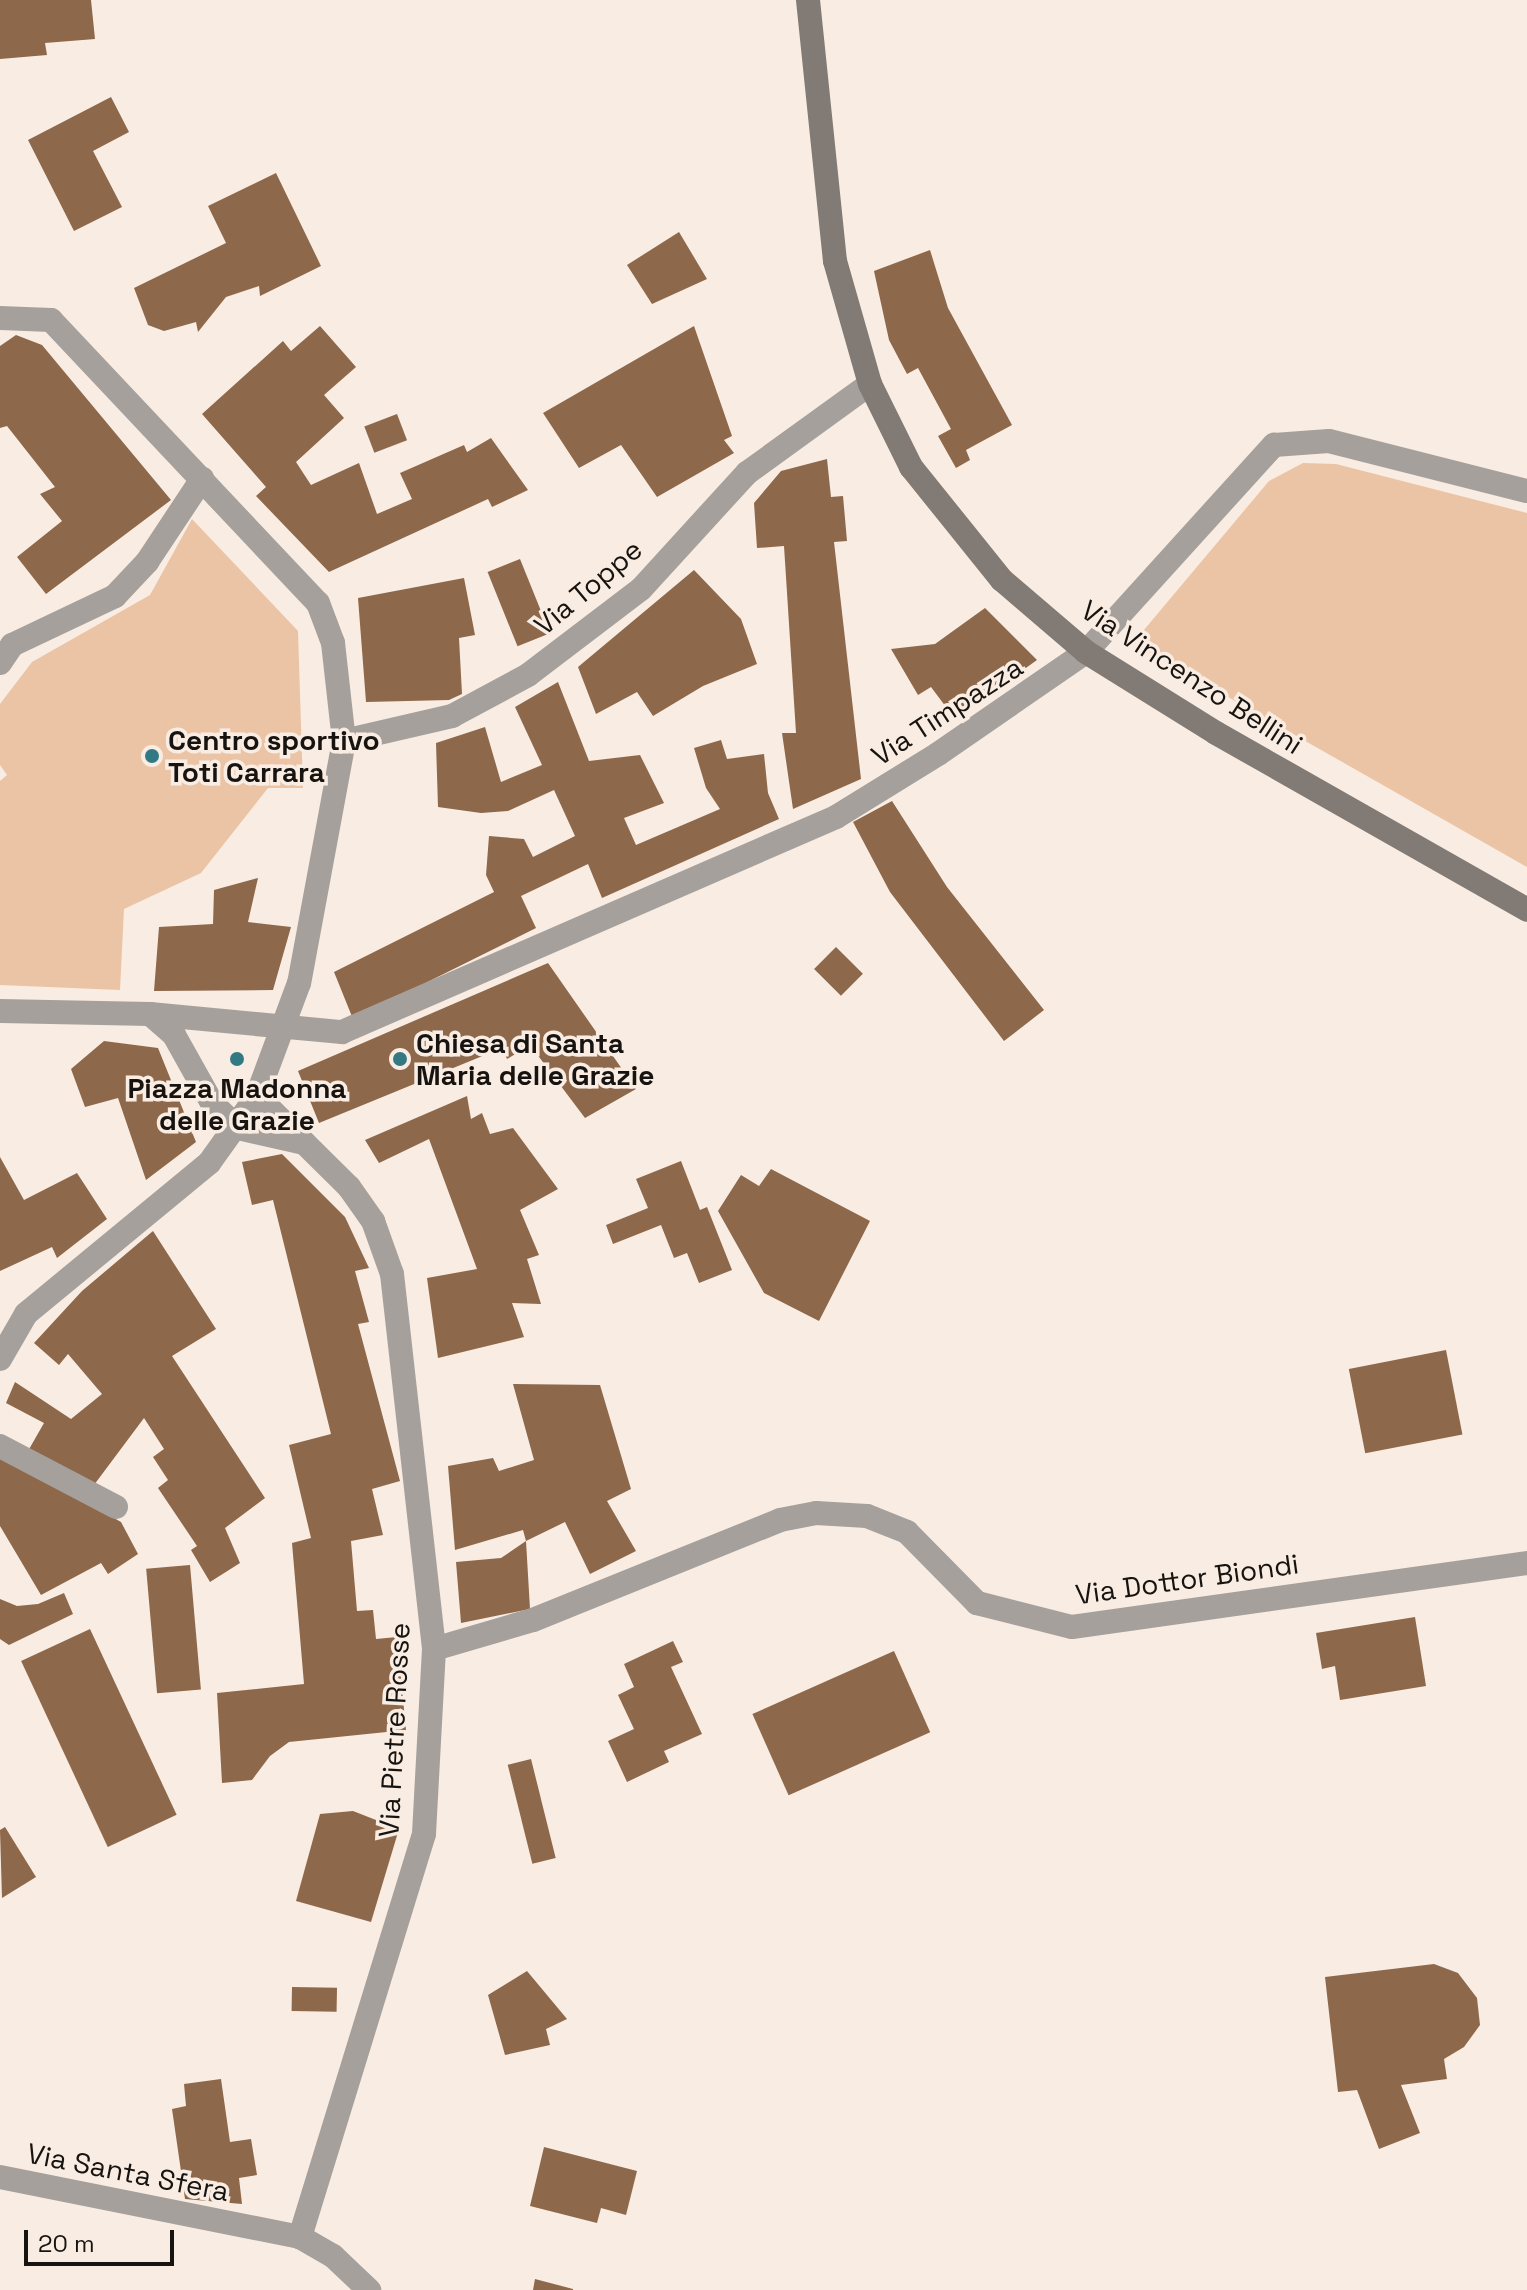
<!DOCTYPE html>
<html>
<head>
<meta charset="utf-8">
<style>
  body { margin:0 }
  #map { position:relative; width:1527px; height:2290px; overflow:hidden; background:#f9ece2; font-family:"Space Grotesk",sans-serif }
  div>[style] { position:absolute }
  .green>* { inset:0; background:#ebc4a6 }
  .building>* { inset:0; background:#8d684b; transform-origin:0 0 }
  .street>* { height:24px; margin:-12px; padding:0 12px; transform-origin:12px; border-radius:12px; background:#a5a09c }
  .secondary>* { height:24px; margin:-12px; padding:0 12px; transform-origin:12px; border-radius:12px; background:#827a74 }
  .dots>* { width:22px; height:22px; translate:-50% -50%; box-sizing:border-box; border:4px solid #f9ece2; border-radius:50% }
  span { translate:-50% -50%; white-space:nowrap; text-align:center; line-height:1.15; -webkit-text-stroke:7px #f9ece2; paint-order:stroke }
  .street-label { font-size:28px; color:#171310 }
  .poi-label { font-size:28px; color:#171310; font-weight:700 }
  .left { translate:0 -50%; text-align:left }
  .scale { position:absolute; left:24px; top:2230px; width:150px; height:36px; box-sizing:border-box; border:4px solid #171310; border-top:0; padding-left:10px; font-size:24px; line-height:28px; white-space:nowrap; color:#171310; -webkit-text-stroke:6px #f9ece2; paint-order:stroke }
</style>
</head>
<body>
<div id="map">
  <div class="green">
    <div style="clip-path:polygon(1303px 463px,1336px 464px,1527px 513px,1527px 867px,1133px 643px,1269px 481px)"></div>
    <div style="clip-path:polygon(192px 519px,298px 631px,303px 788px,268px 788px,201px 873px,124px 909px,120px 990px,0 985px,0 781px,7px 775px,0 765px,0 704px,32px 662px,150px 595px)"></div>
  </div>
  <div class="building">
    <div style="clip-path:polygon(0 0,91px 0,95px 39px,45px 43px,47px 55px,0 59px)"></div>
    <div style="clip-path:polygon(111px 97px,129px 132px,93px 151px,122px 207px,74px 231px,28px 140px)"></div>
    <div style="clip-path:polygon(276px 173px,321px 266px,260px 296px,259px 286px,226px 297px,198px 332px,196px 322px,164px 331px,148px 325px,134px 288px,226px 243px,208px 206px)"></div>
    <div style="clip-path:polygon(679px 232px,707px 279px,652px 304px,627px 265px)"></div>
    <div style="clip-path:polygon(930px 250px,948px 308px,1012px 425px,966px 450px,970px 460px,956px 468px,938px 436px,951px 429px,918px 368px,907px 374px,889px 340px,874px 271px)"></div>
    <div style="clip-path:polygon(320px 326px,356px 367px,324px 395px,344px 418px,296px 462px,311px 485px,359px 463px,377px 514px,412px 499px,400px 473px,464px 445px,467px 452px,491px 438px,528px 490px,492px 507px,488px 499px,329px 572px,256px 496px,266px 487px,202px 414px,283px 341px,291px 351px)"></div>
    <div style="clip-path:polygon(694px 326px,732px 436px,724px 440px,734px 453px,657px 497px,621px 445px,579px 468px,543px 413px)"></div>
    <div style="clip-path:polygon(16px 335px,42px 345px,171px 500px,46px 594px,17px 557px,62px 521px,40px 494px,55px 487px,7px 426px,0 428px,0 346px)"></div>
    <div style="left:397px;top:414px;width:28px;height:35px;rotate:69deg"></div>
    <div style="clip-path:polygon(827px 459px,831px 497px,843px 496px,847px 541px,834px 542px,861px 779px,793px 809px,782px 733px,796px 733px,784px 546px,757px 548px,754px 503px,781px 471px)"></div>
    <div style="left:520px;top:559px;width:80px;height:35px;rotate:68deg"></div>
    <div style="clip-path:polygon(694px 570px,741px 619px,757px 664px,703px 686px,653px 716px,637px 692px,596px 714px,578px 667px)"></div>
    <div style="clip-path:polygon(464px 578px,475px 635px,459px 638px,462px 694px,449px 700px,366px 702px,358px 598px)"></div>
    <div style="clip-path:polygon(985px 608px,1037px 660px,955px 719px,931px 687px,918px 695px,891px 649px,935px 644px)"></div>
    <div style="clip-path:polygon(558px 682px,589px 761px,640px 755px,664px 803px,624px 818px,636px 845px,720px 809px,706px 788px,694px 748px,721px 740px,727px 759px,764px 754px,768px 793px,779px 819px,602px 898px,588px 864px,521px 896px,536px 928px,353px 1019px,334px 972px,494px 892px,486px 875px,489px 836px,524px 839px,533px 857px,575px 836px,554px 790px,508px 811px,481px 813px,438px 807px,436px 743px,485px 727px,501px 782px,542px 765px,515px 707px)"></div>
    <div style="clip-path:polygon(892px 801px,947px 887px,1044px 1010px,1004px 1041px,890px 892px,853px 822px)"></div>
    <div style="clip-path:polygon(258px 878px,248px 922px,291px 927px,273px 990px,154px 991px,159px 927px,213px 924px,214px 890px)"></div>
    <div style="left:836px;top:947px;width:38px;height:31px;rotate:45deg"></div>
    <div style="clip-path:polygon(548px 963px,636px 1089px,585px 1118px,530px 1045px,507px 1059px,502px 1048px,319px 1123px,298px 1071px)"></div>
    <div style="clip-path:polygon(104px 1041px,158px 1048px,196px 1142px,146px 1180px,118px 1098px,85px 1107px,71px 1069px)"></div>
    <div style="clip-path:polygon(467px 1096px,471px 1119px,482px 1113px,490px 1134px,513px 1128px,558px 1189px,520px 1210px,539px 1255px,527px 1259px,541px 1304px,512px 1303px,524px 1337px,438px 1358px,427px 1278px,477px 1269px,429px 1139px,379px 1163px,365px 1140px)"></div>
    <div style="clip-path:polygon(282px 1154px,345px 1217px,369px 1268px,355px 1271px,369px 1322px,358px 1324px,400px 1481px,372px 1489px,383px 1535px,351px 1541px,357px 1611px,373px 1610px,376px 1639px,397px 1637px,406px 1730px,289px 1742px,270px 1756px,252px 1780px,222px 1783px,217px 1693px,304px 1684px,292px 1543px,311px 1538px,289px 1445px,331px 1434px,273px 1200px,252px 1205px,242px 1162px)"></div>
    <div style="clip-path:polygon(0 1157px,24px 1200px,77px 1173px,107px 1219px,57px 1258px,52px 1247px,0 1271px)"></div>
    <div style="clip-path:polygon(681px 1161px,700px 1210px,707px 1207px,732px 1270px,699px 1283px,687px 1253px,674px 1258px,661px 1225px,613px 1244px,606px 1225px,648px 1208px,636px 1179px)"></div>
    <div style="clip-path:polygon(771px 1169px,870px 1221px,819px 1321px,764px 1293px,718px 1211px,741px 1175px,759px 1186px)"></div>
    <div style="clip-path:polygon(153px 1231px,216px 1329px,172px 1356px,265px 1498px,225px 1528px,240px 1563px,210px 1582px,191px 1550px,197px 1546px,158px 1488px,168px 1480px,153px 1457px,164px 1449px,144px 1418px,91px 1489px,28px 1451px,44px 1423px,6px 1403px,15px 1382px,71px 1419px,102px 1394px,68px 1354px,59px 1365px,34px 1343px,82px 1291px)"></div>
    <div style="left:1446px;top:1350px;width:86px;height:99px;rotate:79deg"></div>
    <div style="clip-path:polygon(513px 1384px,600px 1385px,631px 1489px,607px 1501px,636px 1551px,590px 1574px,565px 1522px,526px 1541px,523px 1530px,455px 1550px,448px 1466px,493px 1458px,499px 1471px,534px 1460px)"></div>
    <div style="clip-path:polygon(0 1454px,121px 1522px,138px 1554px,108px 1574px,101px 1563px,41px 1595px,0 1526px)"></div>
    <div style="clip-path:polygon(526px 1541px,530px 1609px,461px 1623px,456px 1562px,501px 1558px)"></div>
    <div style="left:190px;top:1565px;width:125px;height:44px;rotate:85deg"></div>
    <div style="clip-path:polygon(64px 1593px,73px 1614px,9px 1645px,0 1639px,0 1599px,17px 1606px,38px 1604px)"></div>
    <div style="clip-path:polygon(1415px 1617px,1426px 1686px,1340px 1700px,1335px 1666px,1322px 1669px,1316px 1633px)"></div>
    <div style="left:90px;top:1629px;width:205px;height:76px;rotate:65deg"></div>
    <div style="clip-path:polygon(673px 1641px,683px 1662px,671px 1667px,702px 1734px,664px 1751px,669px 1762px,627px 1782px,608px 1741px,634px 1729px,618px 1695px,634px 1687px,624px 1664px)"></div>
    <div style="left:894px;top:1651px;width:89px;height:155px;rotate:66deg"></div>
    <div style="left:531px;top:1759px;width:102px;height:24px;rotate:76deg"></div>
    <div style="clip-path:polygon(353px 1811px,399px 1829px,371px 1922px,296px 1901px,320px 1814px)"></div>
    <div style="clip-path:polygon(5px 1827px,36px 1877px,2px 1898px,0 1830px)"></div>
    <div style="clip-path:polygon(1434px 1964px,1458px 1973px,1477px 1998px,1480px 2025px,1464px 2047px,1444px 2059px,1447px 2079px,1401px 2085px,1420px 2133px,1379px 2149px,1357px 2090px,1338px 2092px,1325px 1977px)"></div>
    <div style="clip-path:polygon(527px 1971px,567px 2019px,546px 2029px,550px 2045px,505px 2055px,488px 1995px)"></div>
    <div style="left:292px;top:1987px;width:45px;height:24px;rotate:1deg"></div>
    <div style="clip-path:polygon(221px 2079px,230px 2142px,251px 2139px,257px 2175px,239px 2178px,242px 2204px,185px 2199px,172px 2109px,186px 2106px,184px 2084px)"></div>
    <div style="clip-path:polygon(544px 2147px,637px 2171px,626px 2215px,601px 2208px,597px 2223px,530px 2206px)"></div>
    <div style="clip-path:polygon(535px 2279px,573px 2289px,573px 2290px,533px 2290px)"></div>
  </div>
  <div class="street">
    <div style="left:0;top:318px;width:51px;rotate:2.2deg"></div>
    <div style="left:51px;top:320px;width:389px;rotate:46.7deg"></div>
    <div style="left:318px;top:603px;width:43px;rotate:69.4deg"></div>
    <div style="left:333px;top:643px;width:99px;rotate:83.6deg"></div>
    <div style="left:344px;top:741px;width:246px;rotate:100.5deg"></div>
    <div style="left:299px;top:983px;width:121px;rotate:110.4deg"></div>
    <div style="left:257px;top:1096px;width:82px;rotate:125.6deg"></div>
    <div style="left:209px;top:1163px;width:237px;rotate:140.5deg"></div>
    <div style="left:26px;top:1314px;width:52px;rotate:120deg"></div>
    <div style="left:0;top:663px;width:22px;rotate:-56deg"></div>
    <div style="left:12px;top:645px;width:114px;rotate:-25.4deg"></div>
    <div style="left:115px;top:596px;width:47px;rotate:-46.7deg"></div>
    <div style="left:147px;top:562px;width:100px;rotate:-56.5deg"></div>
    <div style="left:344px;top:741px;width:111px;rotate:-13deg"></div>
    <div style="left:452px;top:716px;width:86px;rotate:-28.3deg"></div>
    <div style="left:528px;top:675px;width:142px;rotate:-37.3deg"></div>
    <div style="left:641px;top:589px;width:157px;rotate:-47.6deg"></div>
    <div style="left:747px;top:473px;width:152px;rotate:-35.9deg"></div>
    <div style="left:0;top:1011px;width:150px;rotate:1.1deg"></div>
    <div style="left:150px;top:1014px;width:193px;rotate:5.4deg"></div>
    <div style="left:342px;top:1032px;width:539px;rotate:-23.52deg"></div>
    <div style="left:836px;top:817px;width:120px;rotate:-31.7deg"></div>
    <div style="left:938px;top:754px;width:180px;rotate:-34.6deg"></div>
    <div style="left:1086px;top:652px;width:280px;rotate:-47.8deg"></div>
    <div style="left:1274px;top:445px;width:55px;rotate:-4.2deg"></div>
    <div style="left:1329px;top:441px;width:204px;rotate:14.2deg"></div>
    <div style="left:150px;top:1014px;width:32px;rotate:41deg"></div>
    <div style="left:174px;top:1035px;width:78px;rotate:60.8deg"></div>
    <div style="left:212px;top:1103px;width:36px;rotate:44deg"></div>
    <div style="left:238px;top:1128px;width:68px;rotate:12.8deg"></div>
    <div style="left:257px;top:1096px;width:129px;rotate:44.7deg"></div>
    <div style="left:349px;top:1187px;width:42px;rotate:54.8deg"></div>
    <div style="left:373px;top:1221px;width:56px;rotate:70.3deg"></div>
    <div style="left:392px;top:1274px;width:377px;rotate:83.6deg"></div>
    <div style="left:434px;top:1649px;width:185px;rotate:93.1deg"></div>
    <div style="left:424px;top:1834px;width:422px;rotate:107.1deg"></div>
    <div style="left:0;top:1446px;width:131px;rotate:27.7deg"></div>
    <div style="left:434px;top:1649px;width:103px;rotate:-16.3deg"></div>
    <div style="left:533px;top:1620px;width:266px;rotate:-22deg"></div>
    <div style="left:780px;top:1520px;width:37px;rotate:-11deg"></div>
    <div style="left:816px;top:1513px;width:51px;rotate:3.4deg"></div>
    <div style="left:867px;top:1516px;width:43px;rotate:21.8deg"></div>
    <div style="left:907px;top:1532px;width:100px;rotate:45.4deg"></div>
    <div style="left:977px;top:1603px;width:98px;rotate:14.2deg"></div>
    <div style="left:1072px;top:1627px;width:459px;rotate:-8deg"></div>
    <div style="left:0;top:2177px;width:306px;rotate:11.3deg"></div>
    <div style="left:300px;top:2237px;width:38px;rotate:30deg"></div>
    <div style="left:333px;top:2256px;width:50px;rotate:43.4deg"></div>
  </div>
  <div class="secondary">
    <div style="left:808px;top:0;width:262px;rotate:84.1deg"></div>
    <div style="left:835px;top:261px;width:128px;rotate:74.1deg"></div>
    <div style="left:870px;top:384px;width:93px;rotate:63.7deg"></div>
    <div style="left:911px;top:467px;width:145px;rotate:51.2deg"></div>
    <div style="left:1002px;top:580px;width:111px;rotate:40.6deg"></div>
    <div style="left:1086px;top:652px;width:153px;rotate:31.9deg"></div>
    <div style="left:1216px;top:733px;width:358px;rotate:29.6deg"></div>
  </div>
  <div class="dots">
    <div style="left:152px;top:756px;background:#327984"></div>
    <div style="left:237px;top:1059px;background:#327984"></div>
    <div style="left:400px;top:1059px;background:#327984"></div>
  </div>
  <div class="street-label">
    <span style="left:588px;top:587px;rotate:-40deg">Via Toppe</span>
    <span style="left:1192px;top:677px;rotate:33deg">Via Vincenzo Bellini</span>
    <span style="left:947px;top:711px;rotate:-33deg">Via Timpazza</span>
    <span style="left:1187px;top:1579px;rotate:-8deg">Via Dottor Biondi</span>
    <span style="left:394px;top:1730px;rotate:-87deg">Via Pietre Rosse</span>
    <span style="left:128px;top:2172px;rotate:11deg">Via Santa Sfera</span>
  </div>
  <div class="poi-label">
    <span class="left" style="left:168px;top:756px">Centro sportivo<br>Toti Carrara</span>
    <span class="left" style="left:416px;top:1059px">Chiesa di Santa<br>Maria delle Grazie</span>
    <span style="left:237px;top:1104px">Piazza Madonna<br>delle Grazie</span>
  </div>
  <div class="scale">20 m</div>
</div>
</body>
</html>
